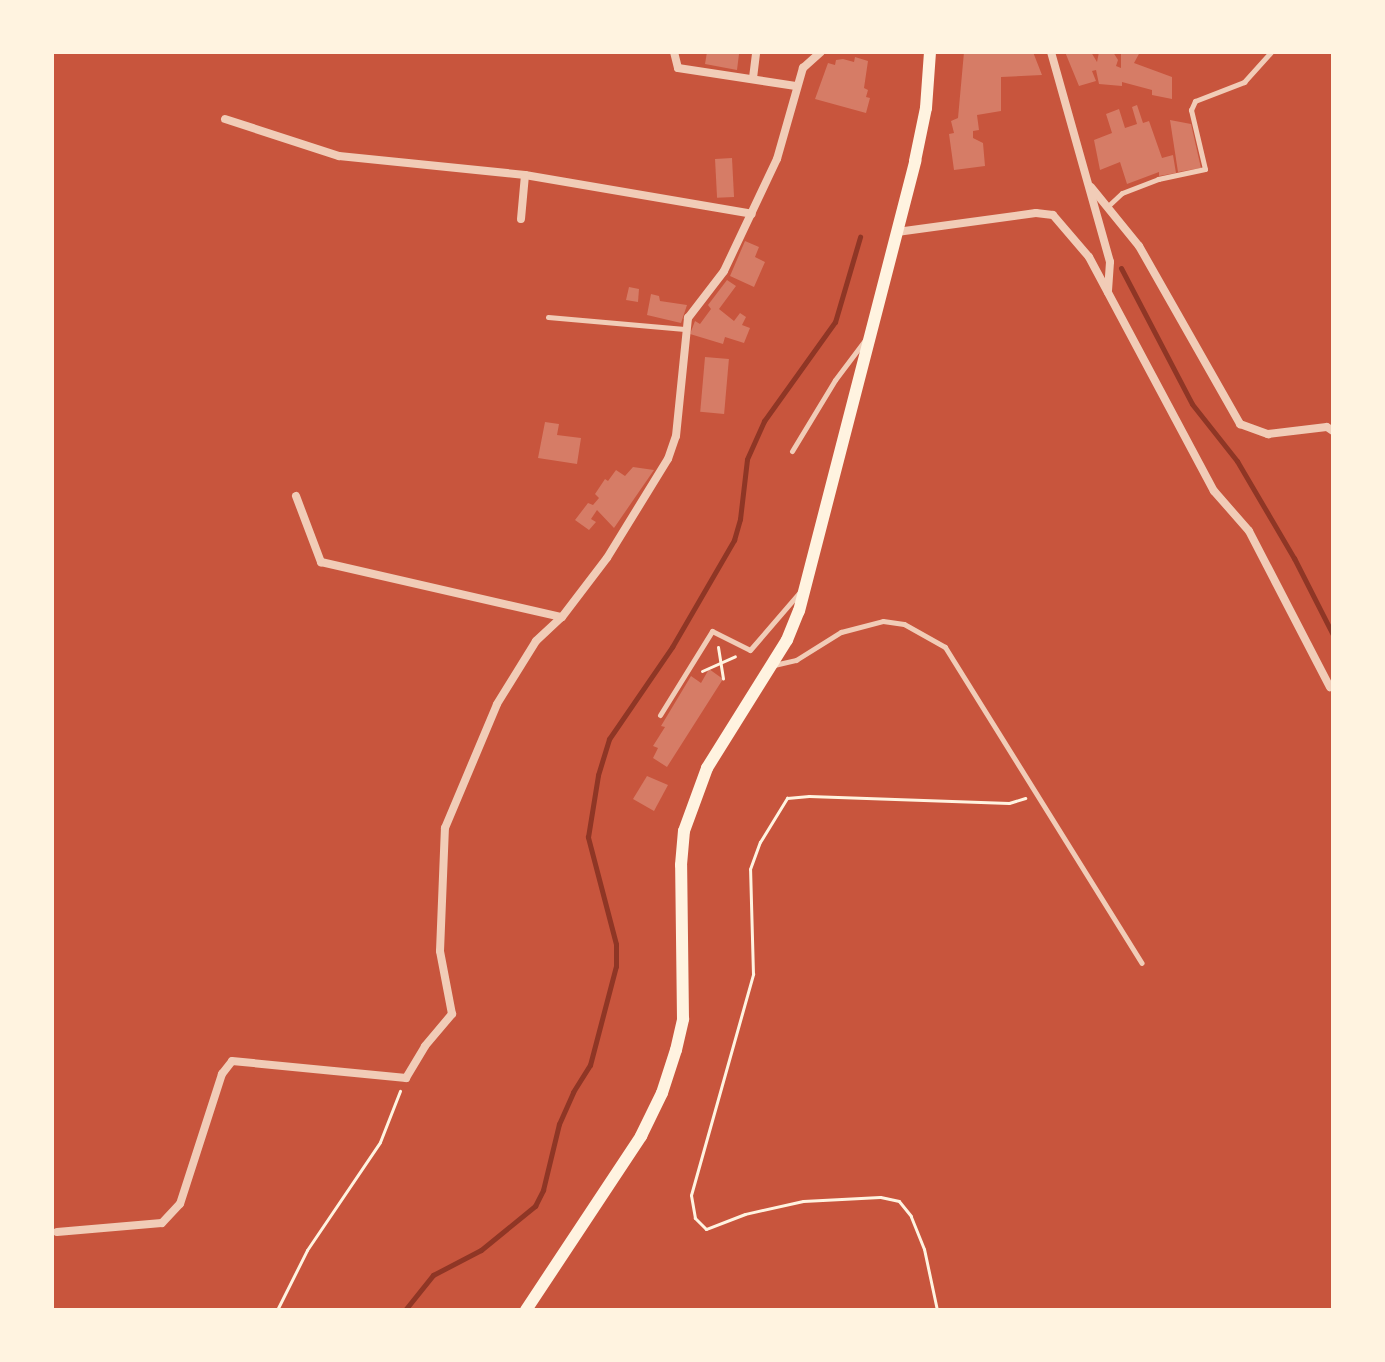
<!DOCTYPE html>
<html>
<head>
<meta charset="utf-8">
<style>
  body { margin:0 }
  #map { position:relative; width:1385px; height:1362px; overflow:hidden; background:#c8553d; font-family:Montserrat,sans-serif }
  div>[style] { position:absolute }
  .stream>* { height:5px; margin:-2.5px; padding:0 2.5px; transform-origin:2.5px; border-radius:2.5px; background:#8f3625 }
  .building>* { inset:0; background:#d67c66; transform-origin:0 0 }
  .path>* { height:3px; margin:-1.5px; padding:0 1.5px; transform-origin:1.5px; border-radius:1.5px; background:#fff3e0 }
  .service>* { height:5px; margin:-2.5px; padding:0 2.5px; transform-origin:2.5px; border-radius:2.5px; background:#f1ccb7 }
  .minor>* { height:8px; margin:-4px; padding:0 4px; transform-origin:4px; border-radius:4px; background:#f1ccb7 }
  .secondary>* { height:12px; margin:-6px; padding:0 6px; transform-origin:6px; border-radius:6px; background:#fff3e0 }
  span { translate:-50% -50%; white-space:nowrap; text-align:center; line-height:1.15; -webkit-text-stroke:6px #fff3e0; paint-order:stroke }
  .frame { position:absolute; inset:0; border:54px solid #fff3e0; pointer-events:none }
</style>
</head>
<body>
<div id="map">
  <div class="stream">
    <div style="left:1121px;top:268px;width:153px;rotate:62.4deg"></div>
    <div style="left:1192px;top:404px;width:73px;rotate:51.7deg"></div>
    <div style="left:1237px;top:461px;width:113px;rotate:59.6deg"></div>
    <div style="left:1294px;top:558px;width:86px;rotate:63.1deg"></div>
    <div style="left:405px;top:1310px;width:45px;rotate:-51.3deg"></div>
    <div style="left:433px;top:1275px;width:54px;rotate:-27.5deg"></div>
    <div style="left:481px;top:1250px;width:70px;rotate:-39.2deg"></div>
    <div style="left:535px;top:1206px;width:18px;rotate:-63deg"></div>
    <div style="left:543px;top:1190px;width:68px;rotate:-76.4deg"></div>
    <div style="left:559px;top:1124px;width:35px;rotate:-66deg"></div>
    <div style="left:573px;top:1092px;width:32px;rotate:-58deg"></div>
    <div style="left:590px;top:1065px;width:102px;rotate:-75.3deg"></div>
    <div style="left:616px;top:966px;width:22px;rotate:-90deg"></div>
    <div style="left:616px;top:944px;width:111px;rotate:-104.7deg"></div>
    <div style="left:588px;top:837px;width:63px;rotate:-80.8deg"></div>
    <div style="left:598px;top:775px;width:38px;rotate:-73deg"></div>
    <div style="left:609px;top:739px;width:112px;rotate:-55.6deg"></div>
    <div style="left:672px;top:647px;width:124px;rotate:-59.9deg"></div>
    <div style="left:734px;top:540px;width:22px;rotate:-74deg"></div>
    <div style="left:740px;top:519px;width:60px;rotate:-83.3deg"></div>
    <div style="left:747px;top:459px;width:42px;rotate:-65.9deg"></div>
    <div style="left:764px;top:421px;width:122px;rotate:-54.4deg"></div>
    <div style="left:835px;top:322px;width:89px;rotate:-73.6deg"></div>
  </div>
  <div class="building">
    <div style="clip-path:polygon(707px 52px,739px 54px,737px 70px,705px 64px)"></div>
    <div style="clip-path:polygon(964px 52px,1033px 52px,1042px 75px,1001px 77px,1001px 111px,977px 115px,979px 130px,973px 131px,973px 138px,983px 143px,985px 166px,954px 170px,949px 134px,954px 133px,951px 121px,958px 118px)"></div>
    <div style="clip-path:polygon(1065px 52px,1091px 52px,1097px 62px,1099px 52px,1113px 52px,1118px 60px,1116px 66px,1121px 68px,1121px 52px,1140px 52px,1134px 63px,1172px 77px,1172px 99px,1152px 95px,1152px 90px,1122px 82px,1122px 86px,1099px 84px,1096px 70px,1092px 71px,1096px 81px,1079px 86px)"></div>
    <div style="clip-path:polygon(855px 57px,868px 61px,864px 88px,868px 90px,866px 97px,870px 98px,866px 113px,815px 99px,828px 63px,835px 65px,836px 60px,843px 59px,854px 62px)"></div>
    <div style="clip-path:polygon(1137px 105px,1143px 123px,1149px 121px,1162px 158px,1173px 155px,1176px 173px,1159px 176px,1159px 172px,1127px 184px,1120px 162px,1100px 170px,1094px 140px,1112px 133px,1106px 114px,1119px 109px,1125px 128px,1137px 124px,1132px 107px)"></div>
    <div style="clip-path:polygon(1170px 120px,1191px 124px,1201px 168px,1178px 172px)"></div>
    <div style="left:732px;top:158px;width:39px;height:17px;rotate:87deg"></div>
    <div style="clip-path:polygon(745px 241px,759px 247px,755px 257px,765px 262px,754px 287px,730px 276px)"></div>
    <div style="clip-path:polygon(727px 280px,736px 286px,719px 309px,734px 321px,740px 313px,746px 317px,742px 325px,750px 328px,744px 343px,725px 337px,723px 344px,690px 334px,695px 321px,700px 324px,711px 309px,708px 305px)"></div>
    <div style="clip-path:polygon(629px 287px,639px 289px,638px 302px,626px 300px)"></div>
    <div style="clip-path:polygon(651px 294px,659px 296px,660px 301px,687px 305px,681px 323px,647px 315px)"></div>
    <div style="left:705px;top:357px;width:24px;height:55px;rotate:5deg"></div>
    <div style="clip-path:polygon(545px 422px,559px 424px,557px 435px,581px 438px,577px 464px,538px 458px)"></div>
    <div style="clip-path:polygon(633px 467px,654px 470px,614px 528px,597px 510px,591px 519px,596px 522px,589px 530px,575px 520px,588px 503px,593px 505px,599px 498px,595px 494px,605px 479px,608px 481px,616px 470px,625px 476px)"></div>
    <div style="clip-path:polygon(709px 669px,723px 679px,667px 767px,653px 758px,658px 748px,653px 746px,665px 727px,661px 726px,691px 676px,701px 683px)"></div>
    <div style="clip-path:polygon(647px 776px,668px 785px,654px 811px,633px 799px)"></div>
  </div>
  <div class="path">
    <div style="left:718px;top:647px;width:32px;rotate:81deg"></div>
    <div style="left:702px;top:671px;width:36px;rotate:-24deg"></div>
    <div style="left:277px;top:1310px;width:67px;rotate:-63.4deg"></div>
    <div style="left:307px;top:1250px;width:130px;rotate:-55.9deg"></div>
    <div style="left:380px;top:1142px;width:55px;rotate:-68.6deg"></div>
    <div style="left:937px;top:1310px;width:62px;rotate:-102deg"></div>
    <div style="left:924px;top:1249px;width:35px;rotate:-112deg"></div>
    <div style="left:911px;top:1216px;width:19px;rotate:-129deg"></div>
    <div style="left:899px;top:1201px;width:19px;rotate:-168deg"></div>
    <div style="left:880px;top:1197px;width:77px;rotate:177deg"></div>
    <div style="left:803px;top:1201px;width:59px;rotate:167.4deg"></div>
    <div style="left:745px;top:1214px;width:42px;rotate:159deg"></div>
    <div style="left:706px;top:1229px;width:16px;rotate:-135deg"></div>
    <div style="left:695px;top:1218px;width:23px;rotate:-100deg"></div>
    <div style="left:691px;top:1195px;width:230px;rotate:-74.3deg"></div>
    <div style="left:753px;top:974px;width:105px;rotate:-91.6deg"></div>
    <div style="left:750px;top:869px;width:29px;rotate:-70deg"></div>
    <div style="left:760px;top:842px;width:52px;rotate:-58.5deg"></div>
    <div style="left:787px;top:798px;width:22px;rotate:-5deg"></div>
    <div style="left:809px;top:796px;width:200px;rotate:2deg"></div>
    <div style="left:1009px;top:803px;width:17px;rotate:-17deg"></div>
  </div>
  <div class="service">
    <div style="left:1108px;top:206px;width:19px;rotate:-43deg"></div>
    <div style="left:1122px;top:193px;width:39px;rotate:-21deg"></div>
    <div style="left:1158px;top:179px;width:48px;rotate:-12deg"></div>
    <div style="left:1205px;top:169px;width:61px;rotate:-103.3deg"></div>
    <div style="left:1191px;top:110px;width:10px;rotate:-66deg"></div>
    <div style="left:1195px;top:101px;width:53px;rotate:-21.2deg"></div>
    <div style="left:1244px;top:82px;width:40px;rotate:-48deg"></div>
    <div style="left:548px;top:317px;width:137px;rotate:5deg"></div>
    <div style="left:792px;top:451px;width:83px;rotate:-58.8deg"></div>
    <div style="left:835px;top:380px;width:50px;rotate:-53.1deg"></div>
    <div style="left:774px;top:665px;width:23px;rotate:-13deg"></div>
    <div style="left:796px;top:660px;width:53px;rotate:-31.9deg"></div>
    <div style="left:841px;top:632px;width:43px;rotate:-14.7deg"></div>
    <div style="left:883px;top:621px;width:21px;rotate:8deg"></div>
    <div style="left:904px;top:624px;width:47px;rotate:29.3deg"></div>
    <div style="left:945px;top:647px;width:372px;rotate:58.1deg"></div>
    <div style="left:660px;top:715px;width:99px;rotate:-58.2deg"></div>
    <div style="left:712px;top:631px;width:42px;rotate:26.6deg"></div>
    <div style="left:750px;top:650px;width:75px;rotate:-49.3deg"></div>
  </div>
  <div class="minor">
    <div style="left:674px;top:52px;width:16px;rotate:76deg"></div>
    <div style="left:678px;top:68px;width:119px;rotate:8.7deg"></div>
    <div style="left:1051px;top:52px;width:218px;rotate:74.3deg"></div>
    <div style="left:1110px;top:262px;width:30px;rotate:94deg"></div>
    <div style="left:753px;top:78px;width:26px;rotate:-83deg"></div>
    <div style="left:225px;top:119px;width:120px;rotate:18deg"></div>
    <div style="left:339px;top:156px;width:187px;rotate:5.8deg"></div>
    <div style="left:525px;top:175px;width:230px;rotate:9.7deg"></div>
    <div style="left:1091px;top:187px;width:76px;rotate:50.9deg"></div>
    <div style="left:1139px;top:246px;width:205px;rotate:60.4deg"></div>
    <div style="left:1240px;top:424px;width:30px;rotate:20deg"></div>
    <div style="left:1268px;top:434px;width:59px;rotate:-6.8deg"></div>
    <div style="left:1327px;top:427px;width:7px;rotate:34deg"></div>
    <div style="left:521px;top:219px;width:44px;rotate:-84.8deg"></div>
    <div style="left:897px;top:232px;width:140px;rotate:-7.8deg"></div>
    <div style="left:1036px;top:213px;width:17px;rotate:7deg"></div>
    <div style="left:1053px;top:215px;width:55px;rotate:49.4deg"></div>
    <div style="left:1089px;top:257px;width:265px;rotate:61.9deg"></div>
    <div style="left:1214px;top:491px;width:53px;rotate:48.8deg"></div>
    <div style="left:1249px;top:531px;width:176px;rotate:62.6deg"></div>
    <div style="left:296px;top:496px;width:71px;rotate:69.3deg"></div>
    <div style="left:321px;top:562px;width:247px;rotate:12.9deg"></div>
    <div style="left:57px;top:1232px;width:105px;rotate:-4.9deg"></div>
    <div style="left:162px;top:1223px;width:26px;rotate:-47deg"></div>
    <div style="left:180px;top:1204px;width:137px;rotate:-72.1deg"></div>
    <div style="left:222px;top:1074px;width:16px;rotate:-52deg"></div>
    <div style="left:232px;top:1061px;width:175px;rotate:5.6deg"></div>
    <div style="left:406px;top:1078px;width:37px;rotate:-59deg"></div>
    <div style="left:425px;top:1046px;width:42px;rotate:-49.8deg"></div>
    <div style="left:452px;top:1014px;width:64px;rotate:-100.8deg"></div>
    <div style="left:440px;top:951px;width:123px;rotate:-87.7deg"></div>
    <div style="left:445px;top:828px;width:134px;rotate:-67.2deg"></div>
    <div style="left:497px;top:704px;width:74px;rotate:-58.2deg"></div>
    <div style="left:536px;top:641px;width:35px;rotate:-43deg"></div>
    <div style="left:562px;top:617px;width:74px;rotate:-52.7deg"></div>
    <div style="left:607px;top:558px;width:116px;rotate:-58.4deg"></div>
    <div style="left:668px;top:459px;width:24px;rotate:-71deg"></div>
    <div style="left:676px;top:436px;width:119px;rotate:-84.2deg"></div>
    <div style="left:688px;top:318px;width:59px;rotate:-52.5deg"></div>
    <div style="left:724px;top:271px;width:124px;rotate:-64.7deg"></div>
    <div style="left:777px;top:159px;width:95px;rotate:-74.1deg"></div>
    <div style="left:803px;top:68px;width:24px;rotate:-42deg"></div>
  </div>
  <div class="secondary">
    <div style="left:526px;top:1310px;width:209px;rotate:-56.5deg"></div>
    <div style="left:641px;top:1136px;width:48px;rotate:-64deg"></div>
    <div style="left:662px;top:1093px;width:45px;rotate:-72deg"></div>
    <div style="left:676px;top:1050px;width:32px;rotate:-77deg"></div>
    <div style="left:683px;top:1019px;width:154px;rotate:-90.7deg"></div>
    <div style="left:681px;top:865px;width:34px;rotate:-85deg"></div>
    <div style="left:684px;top:831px;width:67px;rotate:-69.9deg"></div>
    <div style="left:707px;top:768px;width:151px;rotate:-58deg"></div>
    <div style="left:787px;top:640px;width:31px;rotate:-68deg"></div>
    <div style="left:799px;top:611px;width:465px;rotate:-75.5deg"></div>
    <div style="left:915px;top:161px;width:54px;rotate:-78.3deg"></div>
    <div style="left:926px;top:108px;width:56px;rotate:-85.9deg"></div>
  </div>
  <div class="frame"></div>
</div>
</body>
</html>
